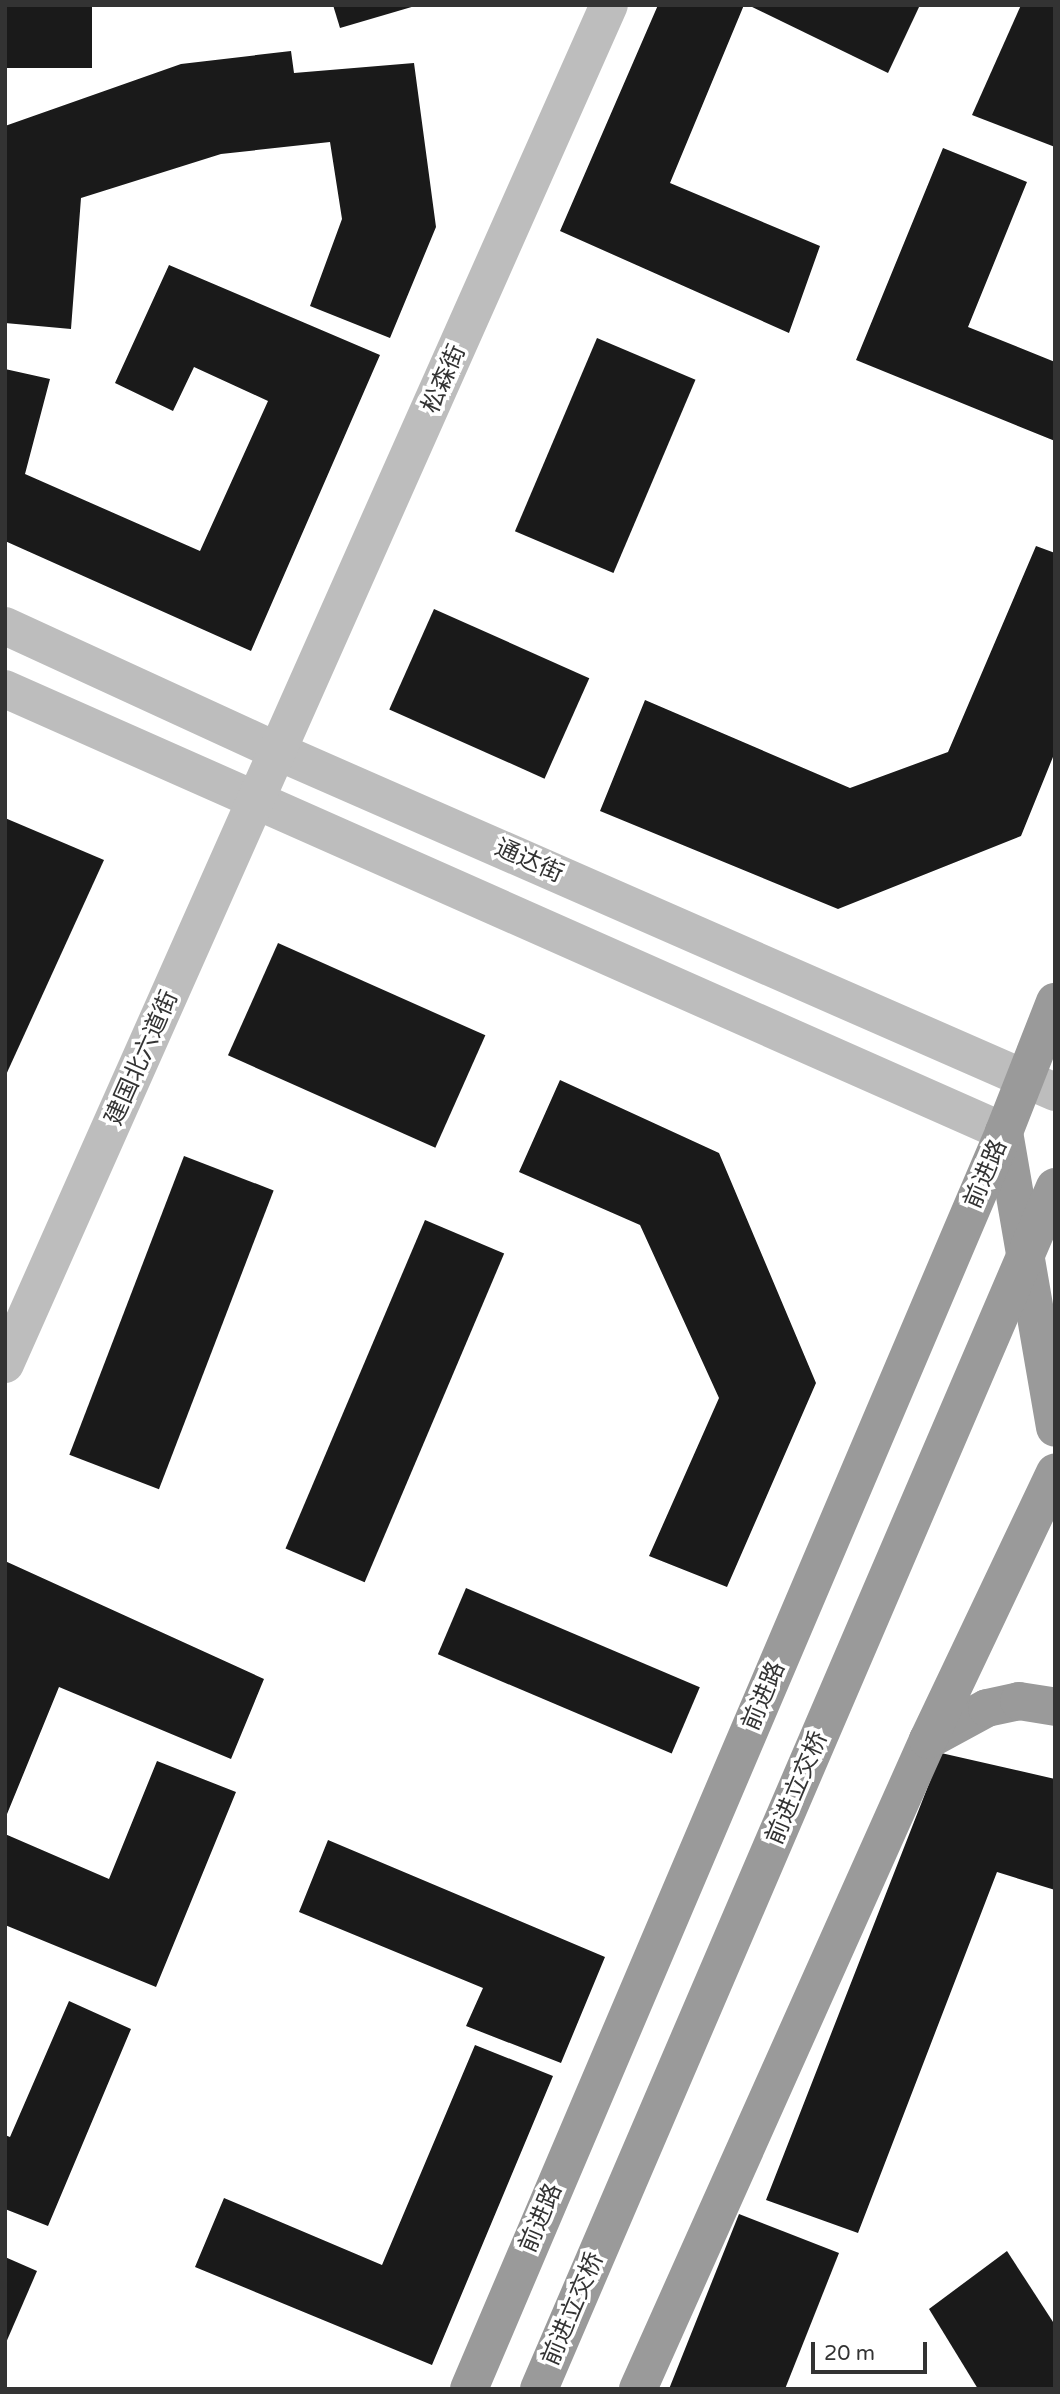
<!DOCTYPE html>
<html>
<head>
<meta charset="utf-8">
<style>
  body { margin:0 }
  #map { position:relative; width:1060px; height:2394px; overflow:hidden; background:#fff; font-family:"Varela Round","Noto Sans SC",sans-serif }
  div>[style] { position:absolute }
  .building>* { inset:0; background:#1a1a1a; transform-origin:0 0 }
  .secondary>* { height:38px; margin:-19px; padding:0 19px; transform-origin:19px; border-radius:19px; background:#bdbdbd }
  .highway>* { height:38px; margin:-19px; padding:0 19px; transform-origin:19px; border-radius:19px; background:#9a9a9a }
  .highway-bridge>* { height:38px; margin:-19px; padding:0 19px; transform-origin:19px; border-radius:19px; background:#9a9a9a }
  span { translate:-50% -50%; white-space:nowrap; text-align:center; line-height:1.15; -webkit-text-stroke:7px #fff; paint-order:stroke }
  .street-label { font-size:24px; color:#333 }
  .frame { position:absolute; inset:0; border:7px solid #333; pointer-events:none }
  .scale { position:absolute; left:811px; top:2342px; width:116px; height:32px; box-sizing:border-box; border:4px solid #333; border-top:0; padding-left:9px; font-size:21px; line-height:24px; white-space:nowrap; color:#333; -webkit-text-stroke:5px #fff; paint-order:stroke }
</style>
</head>
<body>
<div id="map">
  <div class="building">
    <div style="left:6px;top:5px;width:86px;height:63px"></div>
    <div style="clip-path:polygon(333px 5px,415px 5px,415px 6px,340px 28px)"></div>
    <div style="clip-path:polygon(658px 5px,744px 5px,670px 183px,820px 246px,789px 333px,560px 231px)"></div>
    <div style="clip-path:polygon(748px 5px,920px 5px,888px 73px)"></div>
    <div style="clip-path:polygon(1021px 5px,1055px 5px,1055px 147px,972px 115px)"></div>
    <div style="clip-path:polygon(291px 51px,294px 73px,414px 63px,436px 227px,390px 338px,310px 306px,342px 219px,330px 142px,221px 154px,81px 198px,71px 329px,5px 323px,5px 126px,181px 64px)"></div>
    <div style="clip-path:polygon(943px 148px,1027px 182px,968px 327px,1055px 362px,1055px 441px,856px 360px)"></div>
    <div style="clip-path:polygon(169px 265px,380px 355px,251px 651px,5px 541px,5px 369px,50px 379px,25px 474px,200px 551px,268px 401px,194px 367px,173px 411px,115px 383px)"></div>
    <div style="left:597px;top:338px;width:107px;height:210px;rotate:23deg"></div>
    <div style="clip-path:polygon(1036px 546px,1055px 553px,1055px 752px,1021px 836px,838px 909px,600px 811px,645px 700px,850px 788px,948px 752px)"></div>
    <div style="left:434px;top:609px;width:170px;height:110px;rotate:24deg"></div>
    <div style="clip-path:polygon(5px 818px,104px 860px,5px 1077px)"></div>
    <div style="left:278px;top:943px;width:227px;height:123px;rotate:24deg"></div>
    <div style="clip-path:polygon(560px 1080px,719px 1153px,816px 1383px,727px 1587px,649px 1556px,719px 1398px,640px 1225px,519px 1172px)"></div>
    <div style="left:184px;top:1156px;width:96px;height:320px;rotate:21deg"></div>
    <div style="left:425px;top:1220px;width:86px;height:357px;rotate:23deg"></div>
    <div style="clip-path:polygon(5px 1561px,264px 1679px,231px 1759px,59px 1687px,5px 1819px)"></div>
    <div style="left:466px;top:1588px;width:254px;height:72px;rotate:23deg"></div>
    <div style="clip-path:polygon(941px 1753px,1055px 1779px,1055px 1890px,997px 1872px,858px 2233px,766px 2200px)"></div>
    <div style="clip-path:polygon(157px 1761px,236px 1792px,156px 1987px,5px 1925px,5px 1834px,109px 1879px)"></div>
    <div style="clip-path:polygon(328px 1840px,605px 1957px,561px 2063px,466px 2026px,483px 1988px,299px 1912px)"></div>
    <div style="clip-path:polygon(69px 2001px,131px 2029px,48px 2226px,5px 2209px,5px 2135px,10px 2137px)"></div>
    <div style="clip-path:polygon(475px 2045px,553px 2076px,432px 2365px,195px 2267px,224px 2198px,382px 2265px)"></div>
    <div style="clip-path:polygon(739px 2214px,839px 2253px,785px 2389px,669px 2389px)"></div>
    <div style="clip-path:polygon(1007px 2251px,1055px 2325px,1055px 2389px,978px 2389px,929px 2309px)"></div>
    <div style="clip-path:polygon(5px 2257px,37px 2271px,5px 2345px)"></div>
  </div>
  <div class="secondary">
    <div style="left:5px;top:626px;width:302px;rotate:24.7deg"></div>
    <div style="left:279px;top:752px;width:847px;rotate:23.66deg"></div>
    <div style="left:5px;top:689px;width:1093px;rotate:23.91deg"></div>
    <div style="left:5px;top:1364px;width:1487px;rotate:-66.04deg"></div>
  </div>
  <div class="highway">
    <div style="left:1004px;top:1132px;width:300px;rotate:80.2deg"></div>
    <div style="left:928px;top:1740px;width:67px;rotate:-28.5deg"></div>
    <div style="left:987px;top:1708px;width:33px;rotate:-12deg"></div>
    <div style="left:1019px;top:1701px;width:36px;rotate:9deg"></div>
    <div style="left:469px;top:2389px;width:1366px;rotate:-66.94deg"></div>
    <div style="left:1004px;top:1132px;width:140px;rotate:-68.6deg"></div>
    <div style="left:638px;top:2389px;width:711px;rotate:-65.92deg"></div>
    <div style="left:928px;top:1740px;width:296px;rotate:-64.6deg"></div>
  </div>
  <div class="highway-bridge">
    <div style="left:539px;top:2389px;width:1308px;rotate:-66.77deg"></div>
  </div>
  <div class="street-label">
    <span style="left:444px;top:379px;rotate:-66deg">松森街</span>
    <span style="left:529px;top:861px;rotate:24deg">通达街</span>
    <span style="left:142px;top:1058px;rotate:-66deg">建国北六道街</span>
    <span style="left:986px;top:1174px;rotate:-67deg">前进路</span>
    <span style="left:764px;top:1696px;rotate:-67deg">前进路</span>
    <span style="left:797px;top:1788px;rotate:-67deg">前进立交桥</span>
    <span style="left:541px;top:2218px;rotate:-67deg">前进路</span>
    <span style="left:573px;top:2309px;rotate:-67deg">前进立交桥</span>
  </div>
  <div class="frame"></div>
  <div class="scale">20 m</div>
</div>
</body>
</html>
